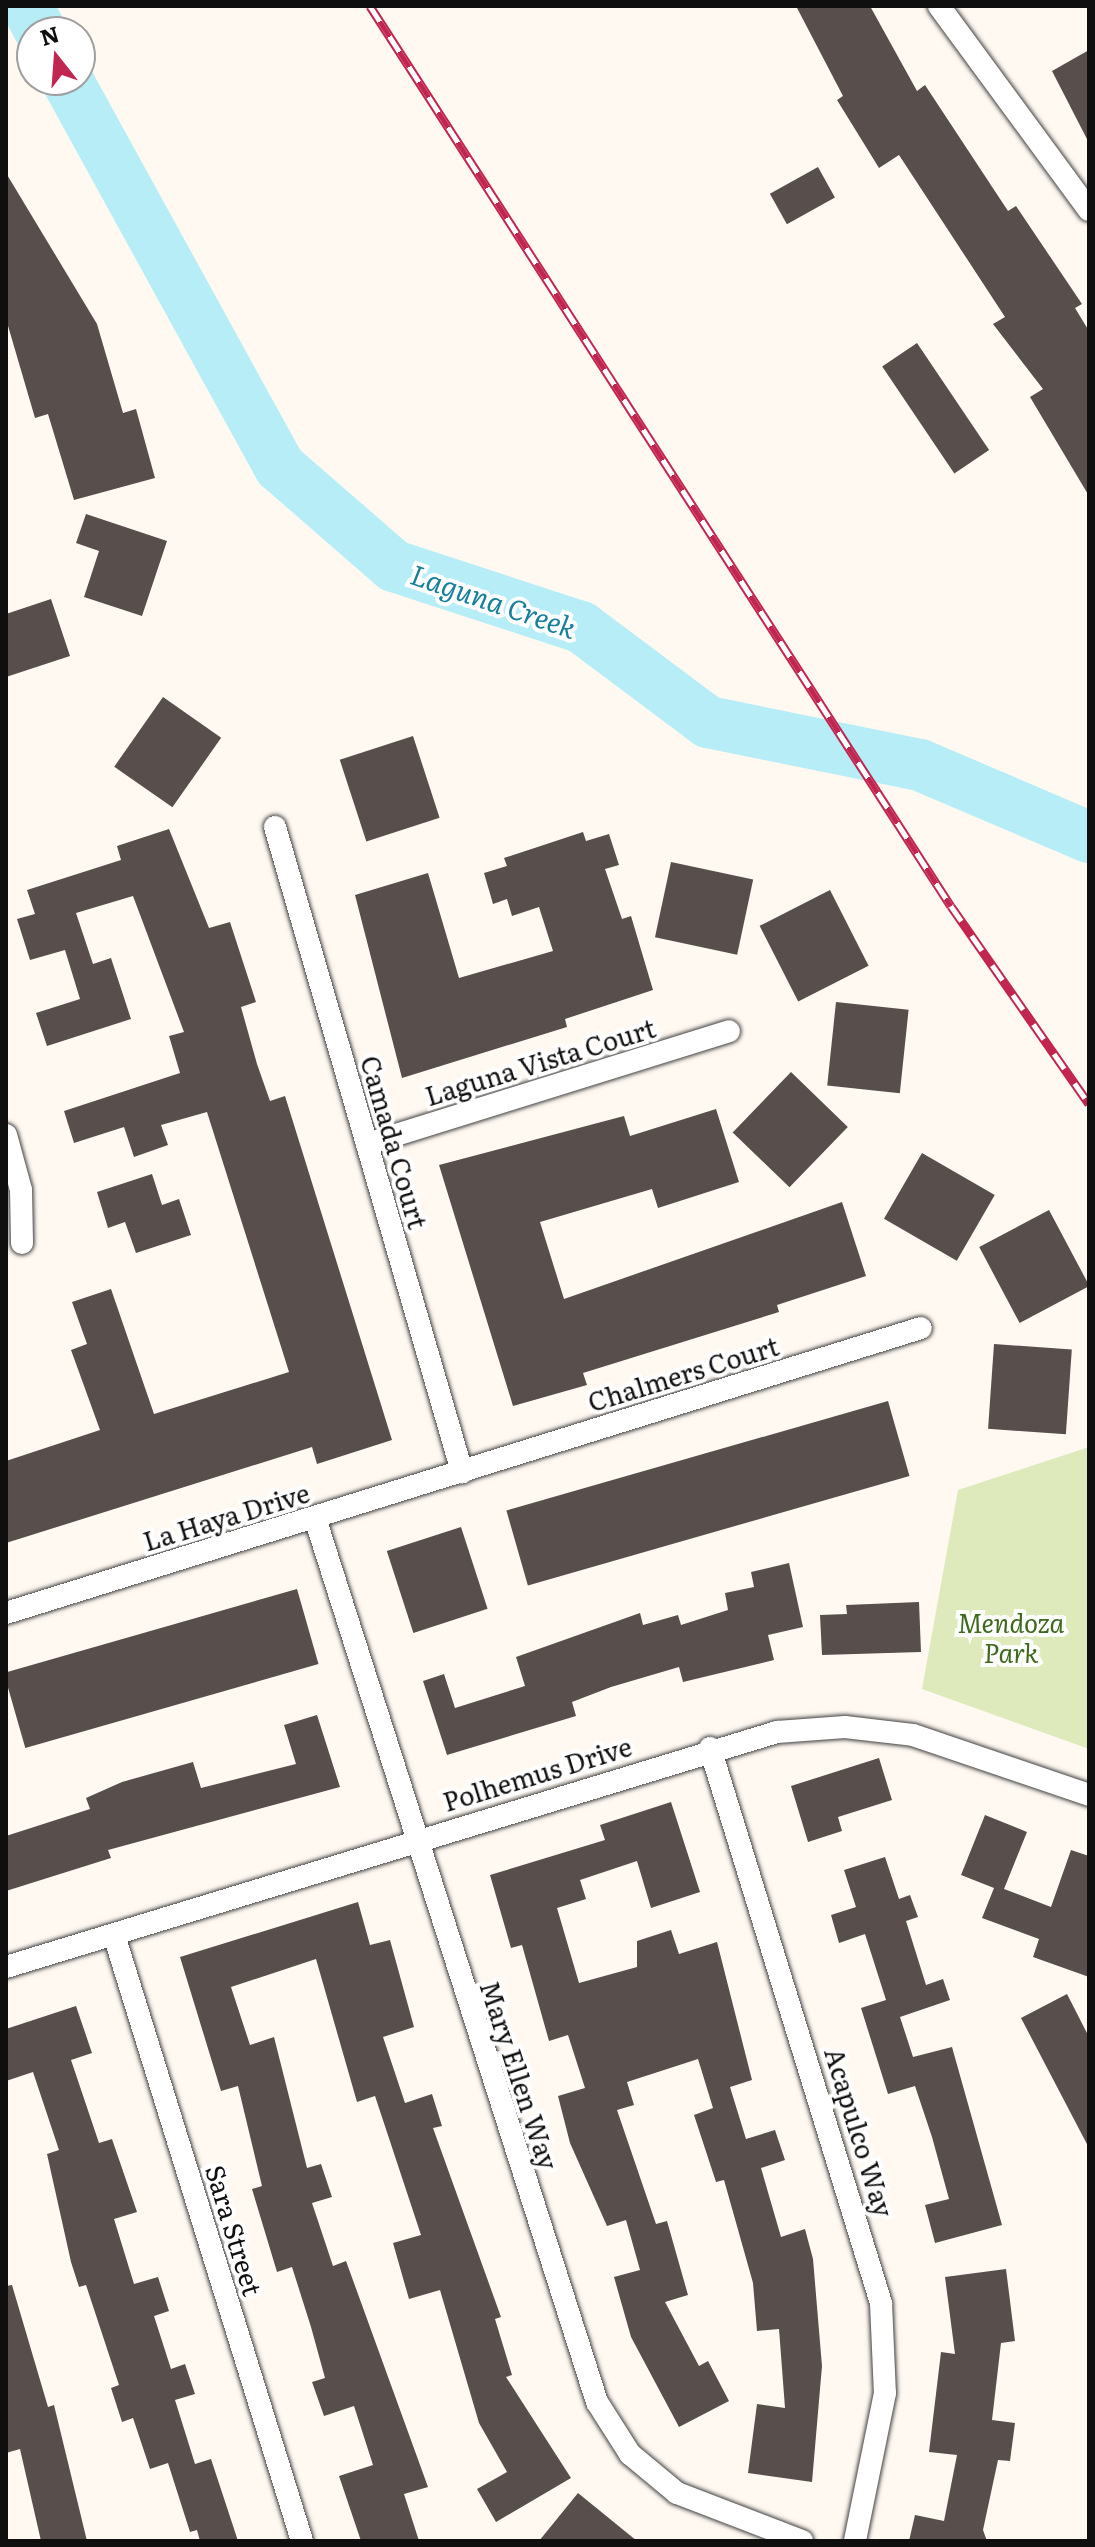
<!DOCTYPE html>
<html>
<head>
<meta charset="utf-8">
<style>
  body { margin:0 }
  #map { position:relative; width:1095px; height:2547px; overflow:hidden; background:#fff9f2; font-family:Literata,serif }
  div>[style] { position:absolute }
  .green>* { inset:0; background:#deeabb }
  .river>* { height:52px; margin:-26px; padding:0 26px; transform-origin:26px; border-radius:26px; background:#b6edf7 }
  .building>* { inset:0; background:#584e4c; transform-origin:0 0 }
  .roads { filter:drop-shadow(0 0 2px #424242) drop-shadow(0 0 2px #424242) }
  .street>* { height:22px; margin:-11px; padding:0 11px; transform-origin:11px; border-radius:11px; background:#fff }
  .rail>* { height:9px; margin-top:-4.5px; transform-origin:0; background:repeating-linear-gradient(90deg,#fff 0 18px,#c12650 0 36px); box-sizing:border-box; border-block:2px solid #c12650 }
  span { translate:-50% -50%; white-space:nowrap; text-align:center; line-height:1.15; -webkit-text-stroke:8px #fff; paint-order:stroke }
  .street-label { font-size:26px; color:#0f0f0f }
  .park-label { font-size:26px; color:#3f691e; font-style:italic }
  .water-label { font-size:28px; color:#17809c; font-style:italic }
  .frame { position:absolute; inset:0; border:8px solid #0f0f0f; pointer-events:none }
  .north { position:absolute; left:16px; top:16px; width:80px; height:80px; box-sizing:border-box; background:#fff; border:2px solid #9f9f9f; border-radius:50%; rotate:343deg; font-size:22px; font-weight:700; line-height:32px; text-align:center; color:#0f0f0f }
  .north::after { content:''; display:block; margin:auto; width:28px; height:36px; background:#c12650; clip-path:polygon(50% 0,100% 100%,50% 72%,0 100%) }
</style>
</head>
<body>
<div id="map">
  <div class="green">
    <div style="clip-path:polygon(1089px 1447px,1089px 1749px,922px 1689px,958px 1490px)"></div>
  </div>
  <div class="river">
    <div style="left:27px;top:6px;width:30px;rotate:62deg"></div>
    <div style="left:67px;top:80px;width:442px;rotate:61.2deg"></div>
    <div style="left:280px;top:467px;width:151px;rotate:41deg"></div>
    <div style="left:394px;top:566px;width:197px;rotate:18.1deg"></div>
    <div style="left:581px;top:627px;width:159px;rotate:36.8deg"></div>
    <div style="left:708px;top:722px;width:216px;rotate:11.5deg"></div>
    <div style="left:920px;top:765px;width:184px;rotate:23.1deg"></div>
  </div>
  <div class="building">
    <div style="clip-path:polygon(796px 6px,870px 6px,917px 91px,925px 85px,1008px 211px,1016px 206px,1082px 304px,1075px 308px,1089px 331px,1089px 496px,1030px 397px,1043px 389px,993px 324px,1005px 317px,899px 155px,879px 168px,837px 100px,843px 96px)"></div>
    <div style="clip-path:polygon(1089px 50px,1089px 143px,1052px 71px)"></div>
    <div style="left:818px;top:167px;width:35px;height:55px;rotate:61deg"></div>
    <div style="clip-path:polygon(6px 173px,97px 324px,123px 413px,136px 409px,155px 478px,74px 500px,48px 414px,35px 418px,6px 319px)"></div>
    <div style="left:917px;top:343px;width:129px;height:42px;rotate:56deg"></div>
    <div style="clip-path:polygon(86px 514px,167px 541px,142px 616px,84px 597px,99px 551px,76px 543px)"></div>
    <div style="clip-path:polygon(51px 599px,70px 656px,6px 677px,6px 614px)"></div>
    <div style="left:163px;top:697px;width:71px;height:85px;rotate:35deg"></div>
    <div style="left:413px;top:736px;width:86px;height:77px;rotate:72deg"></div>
    <div style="clip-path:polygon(169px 829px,209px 928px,230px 922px,256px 1002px,241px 1007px,257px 1064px,270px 1101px,285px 1096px,392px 1440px,317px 1464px,312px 1447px,6px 1543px,6px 1461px,100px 1430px,71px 1350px,87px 1344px,72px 1302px,111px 1289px,154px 1414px,289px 1372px,207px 1112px,161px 1125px,168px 1145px,134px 1157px,124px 1127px,74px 1143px,64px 1111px,180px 1073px,169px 1036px,184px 1032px,133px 896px,76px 913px,93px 964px,111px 958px,131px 1019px,47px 1046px,36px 1013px,80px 999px,65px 950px,30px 960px,17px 919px,35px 914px,27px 890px,121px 860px,117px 846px)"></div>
    <div style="clip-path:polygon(583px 832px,586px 841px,609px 834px,619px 865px,605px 869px,622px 919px,631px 916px,653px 990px,565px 1019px,567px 1027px,402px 1078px,355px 895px,428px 873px,459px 978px,553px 951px,539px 907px,512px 916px,507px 899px,493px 904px,484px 873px,507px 866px,504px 858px)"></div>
    <div style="left:671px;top:862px;width:84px;height:77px;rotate:12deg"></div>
    <div style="left:830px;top:890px;width:85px;height:79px;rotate:63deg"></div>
    <div style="left:836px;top:1002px;width:73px;height:84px;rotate:6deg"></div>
    <div style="left:791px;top:1072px;width:79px;height:84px;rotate:44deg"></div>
    <div style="clip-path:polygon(716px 1109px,739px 1182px,658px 1208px,652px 1189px,540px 1222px,564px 1299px,842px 1202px,866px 1276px,777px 1305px,779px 1312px,583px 1373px,587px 1385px,513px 1406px,439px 1165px,624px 1116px,630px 1136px)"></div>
    <div style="left:922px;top:1153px;width:84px;height:76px;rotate:30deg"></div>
    <div style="clip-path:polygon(152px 1174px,162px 1205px,179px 1199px,191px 1235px,136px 1253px,125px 1222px,108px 1228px,97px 1192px)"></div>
    <div style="left:1049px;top:1210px;width:86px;height:79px;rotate:62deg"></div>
    <div style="left:994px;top:1344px;width:78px;height:85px;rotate:4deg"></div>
    <div style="left:888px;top:1401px;width:78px;height:397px;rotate:74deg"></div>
    <div style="left:461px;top:1527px;width:86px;height:78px;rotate:72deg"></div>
    <div style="clip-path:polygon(789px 1563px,803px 1627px,768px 1635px,774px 1660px,683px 1682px,679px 1667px,611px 1687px,572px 1702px,576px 1716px,447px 1755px,423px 1681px,444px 1674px,455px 1708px,525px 1686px,516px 1657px,640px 1613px,643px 1625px,678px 1615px,681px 1625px,728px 1610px,725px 1593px,754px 1587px,751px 1572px)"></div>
    <div style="left:297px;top:1589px;width:78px;height:305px;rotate:74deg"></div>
    <div style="clip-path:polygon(919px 1602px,921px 1652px,822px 1655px,820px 1615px,847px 1614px,846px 1605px)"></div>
    <div style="clip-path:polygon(317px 1715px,340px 1787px,108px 1850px,111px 1858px,6px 1891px,6px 1836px,90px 1809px,86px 1798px,122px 1782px,193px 1762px,201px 1788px,296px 1764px,284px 1725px)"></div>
    <div style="clip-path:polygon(879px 1758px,892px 1800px,838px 1817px,842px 1831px,808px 1842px,791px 1786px)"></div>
    <div style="clip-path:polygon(671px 1802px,700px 1892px,651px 1908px,637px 1861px,580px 1880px,586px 1899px,557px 1908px,579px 1983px,637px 1967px,637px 1941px,671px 1930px,679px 1954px,717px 1942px,752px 2080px,730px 2087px,746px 2139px,775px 2130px,785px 2160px,761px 2168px,781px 2237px,805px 2229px,813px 2259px,822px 2366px,812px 2482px,748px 2473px,757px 2404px,785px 2408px,779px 2329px,757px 2331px,753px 2283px,724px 2180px,716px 2182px,694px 2115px,713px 2108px,698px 2059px,627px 2082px,634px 2105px,617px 2110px,656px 2224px,667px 2221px,688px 2295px,665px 2302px,699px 2366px,708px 2361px,729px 2401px,679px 2427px,631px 2337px,614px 2277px,640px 2270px,626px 2220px,607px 2226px,570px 2143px,558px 2096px,585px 2088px,568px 2035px,549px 2041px,522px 1945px,511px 1948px,490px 1875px,605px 1840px,600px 1825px)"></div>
    <div style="clip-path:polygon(985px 1815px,1027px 1832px,1004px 1889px,1051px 1907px,1071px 1850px,1089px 1856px,1089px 1977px,1033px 1957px,1039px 1939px,982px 1918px,994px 1888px,961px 1875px)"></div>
    <div style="clip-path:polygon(885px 1857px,899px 1899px,910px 1895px,918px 1917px,906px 1921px,926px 1985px,943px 1979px,950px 2000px,900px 2017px,913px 2057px,952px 2047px,1002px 2225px,935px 2243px,925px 2205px,949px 2199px,932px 2137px,915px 2086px,888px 2094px,861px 2008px,886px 2000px,865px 1934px,839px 1943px,831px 1915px,856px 1907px,844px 1870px)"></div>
    <div style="clip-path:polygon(358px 1902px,370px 1945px,390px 1940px,414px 2027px,383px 2037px,405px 2103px,432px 2094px,442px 2126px,433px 2128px,501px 2317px,495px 2319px,512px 2375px,506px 2377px,571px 2478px,496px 2522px,477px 2489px,507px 2472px,479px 2423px,440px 2290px,409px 2299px,393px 2243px,421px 2235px,375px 2096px,357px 2102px,316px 1959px,231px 1987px,250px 2045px,274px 2037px,307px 2168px,321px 2164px,332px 2197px,312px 2203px,333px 2266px,346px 2261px,428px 2487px,404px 2494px,419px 2541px,361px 2541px,339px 2476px,373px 2465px,354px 2406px,324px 2416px,312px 2382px,325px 2378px,311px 2327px,292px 2267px,277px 2272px,252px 2189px,262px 2186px,238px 2086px,221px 2091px,180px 1957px)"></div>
    <div style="clip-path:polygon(1067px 1994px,1089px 2037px,1089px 2148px,1021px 2018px)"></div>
    <div style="clip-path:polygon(76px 2006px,92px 2053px,71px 2060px,99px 2143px,112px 2139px,137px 2212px,114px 2219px,134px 2284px,158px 2277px,169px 2311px,154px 2316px,171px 2369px,185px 2364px,195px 2394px,175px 2400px,195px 2464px,211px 2459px,238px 2541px,200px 2541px,197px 2530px,190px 2532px,168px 2463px,150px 2469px,133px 2418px,122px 2422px,111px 2388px,119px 2385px,86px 2285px,79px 2287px,71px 2262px,47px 2154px,59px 2150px,33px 2072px,6px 2081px,6px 2029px)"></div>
    <div style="clip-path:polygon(1006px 2269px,1015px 2341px,1001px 2343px,992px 2420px,1015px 2423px,1010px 2461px,998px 2460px,983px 2530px,987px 2541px,909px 2541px,915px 2515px,944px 2521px,957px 2455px,929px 2452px,941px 2352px,955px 2354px,945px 2277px)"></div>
    <div style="clip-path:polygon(12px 2285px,48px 2407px,54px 2405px,87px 2541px,41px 2541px,20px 2449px,6px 2453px,6px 2286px)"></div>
    <div style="clip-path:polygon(578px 2493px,637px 2541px,539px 2541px)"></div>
  </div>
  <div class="roads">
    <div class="street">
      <div style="left:939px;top:6px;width:253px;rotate:53.7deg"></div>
      <div style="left:275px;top:827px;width:672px;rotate:73.83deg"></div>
      <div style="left:6px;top:1135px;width:57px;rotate:74.7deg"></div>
      <div style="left:21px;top:1190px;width:53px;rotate:88.9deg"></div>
      <div style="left:367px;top:1144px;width:379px;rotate:-17.3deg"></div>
      <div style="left:315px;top:1518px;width:928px;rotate:72.31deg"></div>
      <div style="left:597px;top:2402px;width:62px;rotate:57.6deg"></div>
      <div style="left:630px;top:2454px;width:61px;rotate:39.7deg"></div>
      <div style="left:677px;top:2493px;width:134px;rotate:21deg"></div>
      <div style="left:6px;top:1613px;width:958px;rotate:-17.3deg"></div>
      <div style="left:710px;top:1748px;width:581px;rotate:72.88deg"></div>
      <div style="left:881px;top:2303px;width:90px;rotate:87.5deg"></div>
      <div style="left:885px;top:2393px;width:151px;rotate:101.5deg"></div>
      <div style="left:114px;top:1935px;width:634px;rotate:72.76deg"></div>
      <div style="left:6px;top:1967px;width:806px;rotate:-16.95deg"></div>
      <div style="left:777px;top:1732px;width:68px;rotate:-4.2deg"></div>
      <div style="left:845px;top:1727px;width:68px;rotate:6.7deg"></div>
      <div style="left:913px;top:1735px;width:186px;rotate:18.8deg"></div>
    </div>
  </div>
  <div class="rail">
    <div style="left:370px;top:6px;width:1071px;rotate:57.16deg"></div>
    <div style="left:951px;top:906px;width:241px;rotate:55.1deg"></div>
  </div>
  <div class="street-label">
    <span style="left:540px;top:1061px;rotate:-17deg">Laguna Vista Court</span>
    <span style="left:395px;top:1142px;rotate:74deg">Camada Court</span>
    <span style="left:683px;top:1373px;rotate:-17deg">Chalmers Court</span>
    <span style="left:226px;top:1516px;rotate:-17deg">La Haya Drive</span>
    <span style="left:537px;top:1773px;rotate:-17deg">Polhemus Drive</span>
    <span style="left:520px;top:2075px;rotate:72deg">Mary Ellen Way</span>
    <span style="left:860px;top:2132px;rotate:73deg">Acapulco Way</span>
    <span style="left:235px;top:2230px;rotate:73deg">Sara Street</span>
  </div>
  <div class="park-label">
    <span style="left:1011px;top:1637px">Mendoza<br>Park</span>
  </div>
  <div class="water-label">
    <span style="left:494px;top:600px;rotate:19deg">Laguna Creek</span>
  </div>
  <div class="frame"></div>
  <div class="north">N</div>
</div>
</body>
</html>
